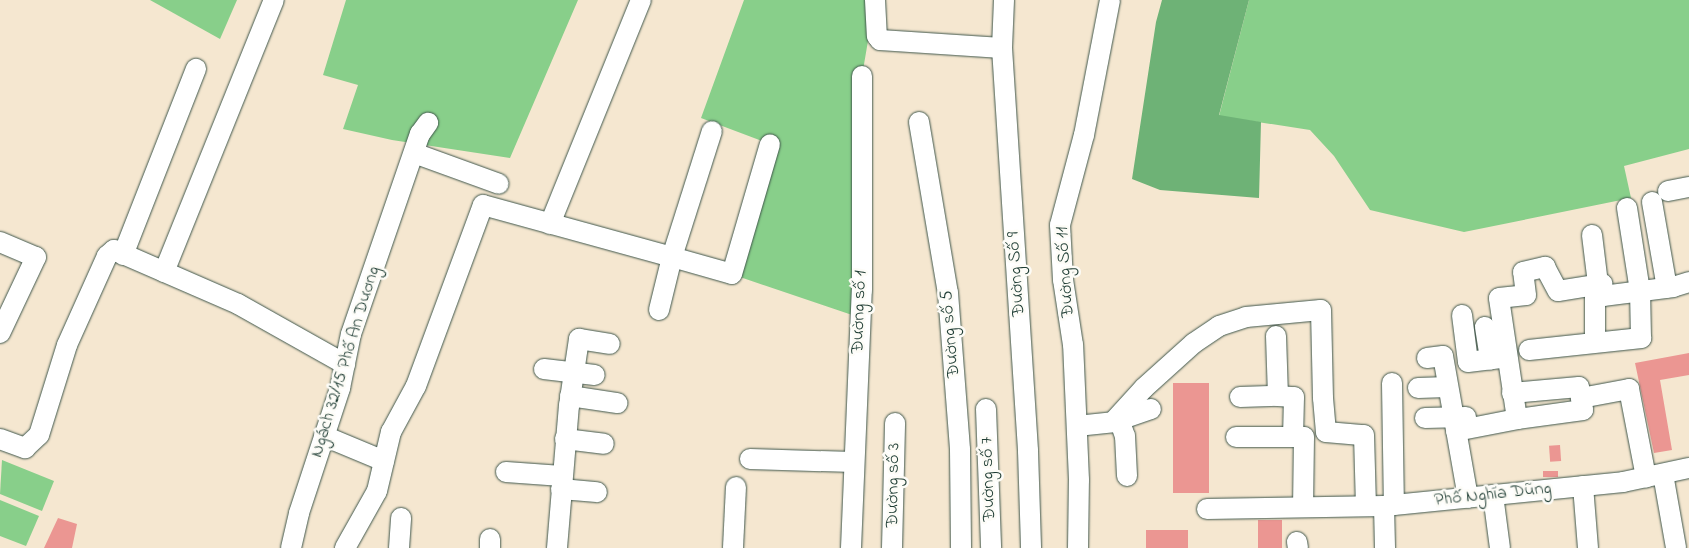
<!DOCTYPE html>
<html>
<head>
<meta charset="utf-8">
<style>
  body { margin:0 }
  #map { position:relative; width:1689px; height:548px; overflow:hidden; background:#f5e7d0; font-family:"Indie Flower",sans-serif }
  div>[style] { position:absolute }
  .green>* { inset:0; background:#88cf8a }
  .forest>* { inset:0; background:#6eb276 }
  .building>* { inset:0; background:#eb9692; transform-origin:0 0 }
  .roads { filter:drop-shadow(0 0 1px #3f564b) drop-shadow(0 0 1px #3f564b) }
  .minor>* { height:20px; margin:-10px; padding:0 10px; transform-origin:10px; border-radius:10px; background:#fff }
  span { translate:-50% -50%; white-space:nowrap; text-align:center; line-height:1.15; -webkit-text-stroke:5px #fdfcf7; paint-order:stroke }
  .street-label { font-size:18px; color:#1f3d34 }
</style>
</head>
<body>
<div id="map">
  <div class="green">
    <div style="clip-path:polygon(150px 0,237px 0,220px 39px)"></div>
    <div style="clip-path:polygon(346px 0,578px 0,510px 158px,392px 140px,343px 129px,358px 85px,323px 75px)"></div>
    <div style="clip-path:polygon(744px 0,875px 0,862px 76px,861px 318px,737px 276px,770px 144px,701px 118px)"></div>
    <div style="clip-path:polygon(1249px 0,1689px 0,1689px 149px,1624px 166px,1631px 198px,1464px 232px,1370px 210px,1334px 156px,1310px 130px,1219px 116px)"></div>
    <div style="clip-path:polygon(2px 460px,54px 481px,42px 511px,0 494px)"></div>
    <div style="clip-path:polygon(0 500px,39px 516px,26px 546px,0 536px)"></div>
  </div>
  <div class="forest">
    <div style="clip-path:polygon(1162px 0,1249px 0,1219px 115px,1261px 122px,1259px 198px,1160px 190px,1132px 179px,1156px 22px)"></div>
  </div>
  <div class="building">
    <div style="clip-path:polygon(1689px 353px,1689px 375px,1660px 380px,1672px 450px,1654px 453px,1635px 363px)"></div>
    <div style="left:1173px;top:383px;width:36px;height:110px"></div>
    <div style="left:1560px;top:445px;width:16px;height:11px;rotate:86deg"></div>
    <div style="left:1558px;top:471px;width:6px;height:15px;rotate:90deg"></div>
    <div style="clip-path:polygon(58px 518px,77px 524px,72px 548px,44px 548px)"></div>
    <div style="left:1258px;top:520px;width:24px;height:28px"></div>
    <div style="left:1188px;top:530px;width:18px;height:42px;rotate:90deg"></div>
  </div>
  <div class="roads">
    <div class="minor">
      <div style="left:875px;top:0;width:36px;rotate:87deg"></div>
      <div style="left:877px;top:36px;width:5px;rotate:53deg"></div>
      <div style="left:880px;top:40px;width:122px;rotate:3.8deg"></div>
      <div style="left:1004px;top:0;width:48px;rotate:92.4deg"></div>
      <div style="left:1002px;top:48px;width:404px;rotate:86.3deg"></div>
      <div style="left:1028px;top:451px;width:97px;rotate:88.2deg"></div>
      <div style="left:919px;top:122px;width:173px;rotate:80.4deg"></div>
      <div style="left:948px;top:293px;width:157px;rotate:85.6deg"></div>
      <div style="left:960px;top:450px;width:98px;rotate:89.4deg"></div>
      <div style="left:414px;top:153px;width:90px;rotate:20deg"></div>
      <div style="left:1668px;top:191px;width:21px;rotate:-11deg"></div>
      <div style="left:1652px;top:202px;width:87px;rotate:80.1deg"></div>
      <div style="left:550px;top:224px;width:242px;rotate:-67.9deg"></div>
      <div style="left:1592px;top:235px;width:49px;rotate:83deg"></div>
      <div style="left:0;top:242px;width:39px;rotate:23deg"></div>
      <div style="left:36px;top:257px;width:84px;rotate:115.3deg"></div>
      <div style="left:123px;top:255px;width:200px;rotate:-68.6deg"></div>
      <div style="left:164px;top:272px;width:293px;rotate:-68deg"></div>
      <div style="left:659px;top:310px;width:55px;rotate:-76.2deg"></div>
      <div style="left:672px;top:257px;width:62px;rotate:15.8deg"></div>
      <div style="left:732px;top:274px;width:135px;rotate:-73.7deg"></div>
      <div style="left:1462px;top:315px;width:47px;rotate:82.7deg"></div>
      <div style="left:1468px;top:362px;width:39px;rotate:-7deg"></div>
      <div style="left:1485px;top:327px;width:33px;rotate:81deg"></div>
      <div style="left:1276px;top:336px;width:60px;rotate:88.1deg"></div>
      <div style="left:1278px;top:396px;width:16px;rotate:4deg"></div>
      <div style="left:1294px;top:397px;width:40px;rotate:91.4deg"></div>
      <div style="left:1293px;top:437px;width:11px"></div>
      <div style="left:1304px;top:437px;width:70px;rotate:90.8deg"></div>
      <div style="left:1595px;top:342px;width:45px;rotate:-90deg"></div>
      <div style="left:1595px;top:297px;width:79px;rotate:-7.3deg"></div>
      <div style="left:1673px;top:287px;width:17px;rotate:-17deg"></div>
      <div style="left:1529px;top:350px;width:113px;rotate:-6.1deg"></div>
      <div style="left:1641px;top:338px;width:47px;rotate:-91.2deg"></div>
      <div style="left:1640px;top:291px;width:84px;rotate:-98.9deg"></div>
      <div style="left:1427px;top:358px;width:16px;rotate:-7deg"></div>
      <div style="left:1443px;top:356px;width:144px;rotate:80deg"></div>
      <div style="left:544px;top:369px;width:51px;rotate:6.7deg"></div>
      <div style="left:1392px;top:383px;width:122px;rotate:89.1deg"></div>
      <div style="left:1418px;top:388px;width:30px;rotate:-2deg"></div>
      <div style="left:1512px;top:393px;width:67px;rotate:-5.1deg"></div>
      <div style="left:1579px;top:387px;width:23px;rotate:80deg"></div>
      <div style="left:1583px;top:410px;width:67px;rotate:172.2deg"></div>
      <div style="left:570px;top:396px;width:48px;rotate:8.5deg"></div>
      <div style="left:1240px;top:397px;width:38px;rotate:-2deg"></div>
      <div style="left:1581px;top:398px;width:49px;rotate:-10.6deg"></div>
      <div style="left:1629px;top:389px;width:90px;rotate:79.1deg"></div>
      <div style="left:986px;top:409px;width:139px;rotate:87.9deg"></div>
      <div style="left:1425px;top:418px;width:41px;rotate:-1.4deg"></div>
      <div style="left:1119px;top:419px;width:18px;rotate:71deg"></div>
      <div style="left:1125px;top:436px;width:40px;rotate:87.1deg"></div>
      <div style="left:1113px;top:422px;width:46px;rotate:-47.6deg"></div>
      <div style="left:1144px;top:388px;width:67px;rotate:-42deg"></div>
      <div style="left:1194px;top:343px;width:30px;rotate:-34deg"></div>
      <div style="left:1219px;top:326px;width:28px;rotate:-18deg"></div>
      <div style="left:1246px;top:317px;width:75px;rotate:-5.3deg"></div>
      <div style="left:1321px;top:310px;width:88px;rotate:88.7deg"></div>
      <div style="left:1323px;top:398px;width:34px;rotate:85deg"></div>
      <div style="left:1326px;top:432px;width:38px;rotate:5deg"></div>
      <div style="left:1364px;top:435px;width:71px;rotate:88.4deg"></div>
      <div style="left:1077px;top:426px;width:36px;rotate:-6deg"></div>
      <div style="left:1113px;top:422px;width:40px;rotate:-18.9deg"></div>
      <div style="left:1456px;top:431px;width:62px;rotate:-11.1deg"></div>
      <div style="left:1517px;top:419px;width:122px;rotate:-98.5deg"></div>
      <div style="left:1499px;top:298px;width:27px;rotate:-6deg"></div>
      <div style="left:1526px;top:295px;width:23px;rotate:-97deg"></div>
      <div style="left:1523px;top:272px;width:23px;rotate:-13deg"></div>
      <div style="left:1545px;top:267px;width:27px;rotate:62deg"></div>
      <div style="left:1558px;top:291px;width:45px;rotate:-9deg"></div>
      <div style="left:1602px;top:284px;width:12px;rotate:85deg"></div>
      <div style="left:324px;top:436px;width:65px;rotate:22.6deg"></div>
      <div style="left:1236px;top:437px;width:57px"></div>
      <div style="left:0;top:439px;width:27px;rotate:20deg"></div>
      <div style="left:25px;top:448px;width:19px;rotate:-43deg"></div>
      <div style="left:39px;top:435px;width:94px;rotate:-72.7deg"></div>
      <div style="left:67px;top:345px;width:98px;rotate:-65.8deg"></div>
      <div style="left:107px;top:256px;width:9px;rotate:-41deg"></div>
      <div style="left:114px;top:250px;width:135px;rotate:23.5deg"></div>
      <div style="left:238px;top:304px;width:123px;rotate:29.3deg"></div>
      <div style="left:565px;top:439px;width:39px;rotate:7deg"></div>
      <div style="left:750px;top:459px;width:104px;rotate:1.7deg"></div>
      <div style="left:506px;top:472px;width:56px;rotate:4.1deg"></div>
      <div style="left:1663px;top:474px;width:75px;rotate:80deg"></div>
      <div style="left:1583px;top:486px;width:62px;rotate:85.4deg"></div>
      <div style="left:561px;top:489px;width:36px;rotate:5deg"></div>
      <div style="left:1493px;top:495px;width:53px;rotate:82.5deg"></div>
      <div style="left:1384px;top:506px;width:42px;rotate:88.6deg"></div>
      <div style="left:1207px;top:509px;width:177px;rotate:-1deg"></div>
      <div style="left:1384px;top:506px;width:240px;rotate:-5.7deg"></div>
      <div style="left:1623px;top:482px;width:67px;rotate:-12deg"></div>
      <div style="left:1297px;top:542px;width:6px;rotate:81deg"></div>
      <div style="left:291px;top:548px;width:36px;rotate:-77deg"></div>
      <div style="left:299px;top:513px;width:132px;rotate:-71.8deg"></div>
      <div style="left:340px;top:388px;width:55px;rotate:-78.5deg"></div>
      <div style="left:351px;top:334px;width:212px;rotate:-71deg"></div>
      <div style="left:420px;top:134px;width:14px;rotate:-54deg"></div>
      <div style="left:345px;top:548px;width:65px;rotate:-60.7deg"></div>
      <div style="left:377px;top:491px;width:61px;rotate:-76.7deg"></div>
      <div style="left:391px;top:432px;width:52px;rotate:-61.5deg"></div>
      <div style="left:416px;top:386px;width:193px;rotate:-69.7deg"></div>
      <div style="left:483px;top:205px;width:196px;rotate:15.4deg"></div>
      <div style="left:672px;top:257px;width:132px;rotate:-72.4deg"></div>
      <div style="left:399px;top:548px;width:30px;rotate:-86deg"></div>
      <div style="left:490px;top:548px;width:9px;rotate:-90deg"></div>
      <div style="left:557px;top:548px;width:143px;rotate:-85.2deg"></div>
      <div style="left:569px;top:406px;width:68px;rotate:-81.5deg"></div>
      <div style="left:579px;top:339px;width:31px;rotate:9deg"></div>
      <div style="left:733px;top:548px;width:61px;rotate:-87.2deg"></div>
      <div style="left:851px;top:548px;width:258px;rotate:-87.6deg"></div>
      <div style="left:862px;top:290px;width:214px;rotate:-90deg"></div>
      <div style="left:892px;top:548px;width:125px;rotate:-88.6deg"></div>
      <div style="left:1078px;top:548px;width:68px;rotate:-89.2deg"></div>
      <div style="left:1079px;top:480px;width:135px;rotate:-92.5deg"></div>
      <div style="left:1073px;top:345px;width:66px;rotate:-98.7deg"></div>
      <div style="left:1063px;top:280px;width:55px;rotate:-93.1deg"></div>
      <div style="left:1060px;top:225px;width:93px;rotate:-75.1deg"></div>
      <div style="left:1084px;top:135px;width:137px;rotate:-79.1deg"></div>
    </div>
  </div>
  <div class="street-label">
    <span style="left:1066px;top:272px;rotate:-94deg">Đường Số 11</span>
    <span style="left:1017px;top:274px;rotate:-94deg">Đường Số 9</span>
    <span style="left:860px;top:312px;rotate:-88deg">Đường số 1</span>
    <span style="left:951px;top:334px;rotate:-95deg">Đường số 5</span>
    <span style="left:346px;top:362px;rotate:-73deg">Ngách 32/15 Phố An Dương</span>
    <span style="left:989px;top:479px;rotate:-92deg">Đường số 7</span>
    <span style="left:894px;top:485px;rotate:-89deg">Đường số 3</span>
    <span style="left:1493px;top:495px;rotate:-6deg">Phố Nghĩa Dũng</span>
  </div>
</div>
</body>
</html>
